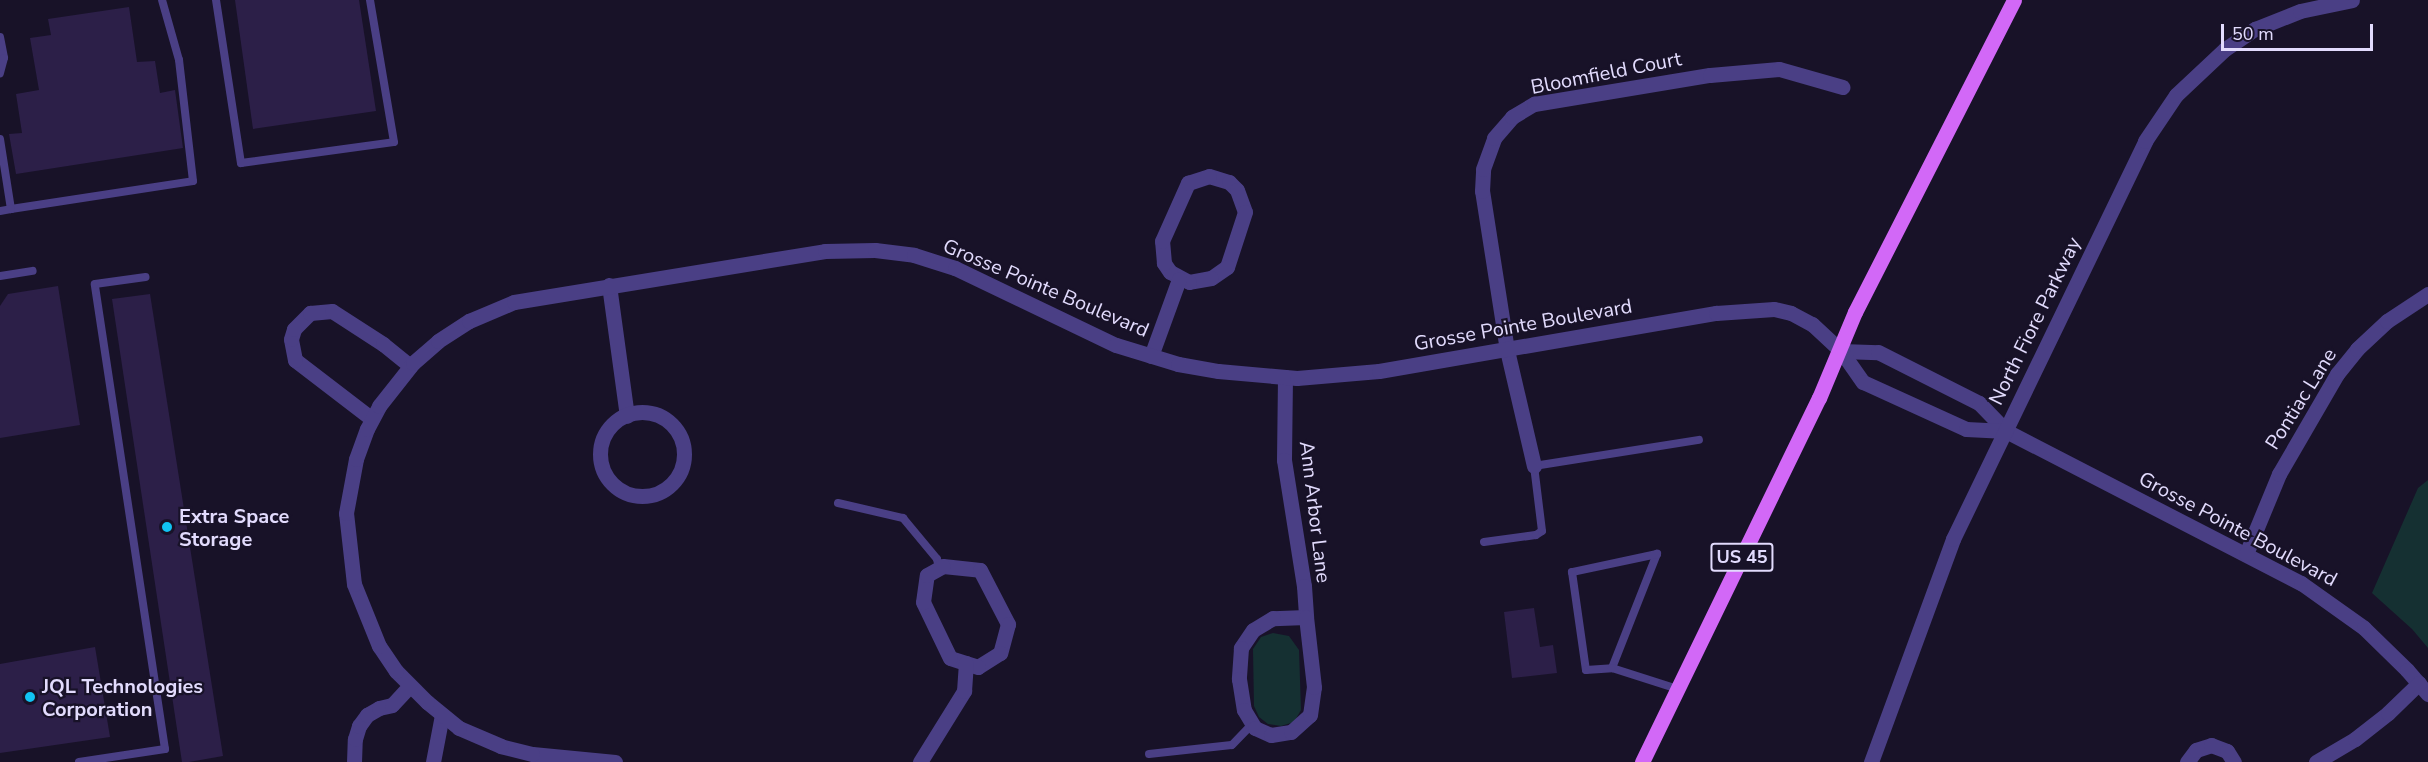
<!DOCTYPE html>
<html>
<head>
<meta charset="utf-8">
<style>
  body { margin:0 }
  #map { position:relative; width:2428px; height:762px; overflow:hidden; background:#181228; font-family:"Nunito Sans",sans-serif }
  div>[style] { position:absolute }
  .green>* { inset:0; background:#153032 }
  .building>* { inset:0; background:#2c1f48 }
  .service>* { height:8px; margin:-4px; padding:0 4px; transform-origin:4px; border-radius:4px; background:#4a3f85 }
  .minor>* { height:15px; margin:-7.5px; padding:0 7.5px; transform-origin:7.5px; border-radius:7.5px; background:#4a3f85 }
  .minor>.ring { margin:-7.5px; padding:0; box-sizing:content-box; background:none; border:15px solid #4a3f85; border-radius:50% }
  .primary>* { height:15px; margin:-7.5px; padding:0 7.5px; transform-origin:7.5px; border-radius:7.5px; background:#d268f7 }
  .dots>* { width:16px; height:16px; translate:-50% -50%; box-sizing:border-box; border:3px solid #181228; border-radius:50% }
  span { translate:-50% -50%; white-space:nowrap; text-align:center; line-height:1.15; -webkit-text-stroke:4.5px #181228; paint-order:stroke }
  .shield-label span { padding:2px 4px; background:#181228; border:2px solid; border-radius:4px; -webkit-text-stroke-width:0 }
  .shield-label { font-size:18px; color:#e2dbfd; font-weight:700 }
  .street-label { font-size:20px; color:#e2dbfd }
  .poi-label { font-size:20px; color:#e2dbfd; font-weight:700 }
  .left { translate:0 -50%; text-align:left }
  .scale { position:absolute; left:2221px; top:24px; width:152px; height:27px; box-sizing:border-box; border:3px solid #e2dbfd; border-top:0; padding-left:8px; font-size:18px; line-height:21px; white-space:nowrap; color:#e2dbfd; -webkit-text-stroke:4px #181228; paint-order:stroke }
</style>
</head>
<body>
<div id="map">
  <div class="green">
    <div style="clip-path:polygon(2428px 480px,2428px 648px,2412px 629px,2372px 593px,2418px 488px)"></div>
    <div style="clip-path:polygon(1273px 633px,1289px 636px,1299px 650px,1301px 710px,1294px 722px,1281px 726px,1268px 724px,1259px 717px,1254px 706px,1253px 649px,1261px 637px)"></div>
  </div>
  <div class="building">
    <div style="clip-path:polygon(235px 0,359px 0,376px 111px,253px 129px)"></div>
    <div style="clip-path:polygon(129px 7px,137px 62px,155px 61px,160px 93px,175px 90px,183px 148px,16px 174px,9px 134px,22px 133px,16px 94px,39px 90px,30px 38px,51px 35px,48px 19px)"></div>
    <div style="clip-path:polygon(58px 286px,80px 425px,0 438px,0 306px,8px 294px)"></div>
    <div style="clip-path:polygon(150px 294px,223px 756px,189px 762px,182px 762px,112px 299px)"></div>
    <div style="clip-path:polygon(1534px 608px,1540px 647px,1553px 645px,1557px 673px,1512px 678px,1504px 612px)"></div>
    <div style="clip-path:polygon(95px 647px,110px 737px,0 753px,0 664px)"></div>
  </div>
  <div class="service">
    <div style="left:216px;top:0;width:165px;rotate:81.3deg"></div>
    <div style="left:241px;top:163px;width:154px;rotate:-7.8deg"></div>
    <div style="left:394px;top:142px;width:144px;rotate:-99.6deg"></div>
    <div style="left:0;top:37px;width:21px;rotate:79deg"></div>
    <div style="left:4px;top:58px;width:16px;rotate:105deg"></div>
    <div style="left:0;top:139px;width:71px;rotate:81.1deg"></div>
    <div style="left:11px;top:209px;width:184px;rotate:-8.7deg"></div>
    <div style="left:193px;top:181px;width:122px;rotate:-96.6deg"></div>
    <div style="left:179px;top:60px;width:62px;rotate:-105.8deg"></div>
    <div style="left:0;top:211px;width:11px;rotate:-10deg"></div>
    <div style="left:0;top:276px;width:33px;rotate:-9deg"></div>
    <div style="left:838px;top:503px;width:67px;rotate:13deg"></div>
    <div style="left:903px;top:518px;width:53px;rotate:50.3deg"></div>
    <div style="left:937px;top:559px;width:9px;rotate:77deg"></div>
    <div style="left:1484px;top:542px;width:52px;rotate:-7.7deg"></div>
    <div style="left:1536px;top:535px;width:7px;rotate:-34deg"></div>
    <div style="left:1542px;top:531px;width:65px;rotate:-97deg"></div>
    <div style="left:1534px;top:466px;width:167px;rotate:-9deg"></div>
    <div style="left:1612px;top:668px;width:123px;rotate:-68.5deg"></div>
    <div style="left:1657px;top:554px;width:87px;rotate:168deg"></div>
    <div style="left:1572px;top:572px;width:99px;rotate:81.9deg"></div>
    <div style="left:1586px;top:670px;width:26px;rotate:-4deg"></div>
    <div style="left:1612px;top:668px;width:69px;rotate:17.7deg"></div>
    <div style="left:1149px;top:754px;width:83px;rotate:-6.2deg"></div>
    <div style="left:1232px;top:745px;width:29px;rotate:-46deg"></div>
    <div style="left:79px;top:762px;width:87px;rotate:-8.6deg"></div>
    <div style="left:165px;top:749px;width:470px;rotate:-98.6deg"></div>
    <div style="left:95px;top:284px;width:51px;rotate:-7.8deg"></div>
  </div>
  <div class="minor">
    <div style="left:1209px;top:176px;width:21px;rotate:17deg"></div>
    <div style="left:1229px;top:182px;width:11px;rotate:45deg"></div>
    <div style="left:1237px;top:190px;width:23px;rotate:70deg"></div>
    <div style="left:1245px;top:212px;width:58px;rotate:108.1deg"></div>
    <div style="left:1227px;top:267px;width:19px;rotate:145deg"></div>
    <div style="left:1211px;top:278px;width:22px;rotate:170deg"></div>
    <div style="left:1189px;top:282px;width:21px;rotate:-152deg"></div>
    <div style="left:1170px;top:272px;width:11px;rotate:-124deg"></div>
    <div style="left:1164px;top:263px;width:22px;rotate:-95deg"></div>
    <div style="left:1162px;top:241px;width:64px;rotate:-65.9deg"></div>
    <div style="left:1188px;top:183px;width:22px;rotate:-18deg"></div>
    <div style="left:609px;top:285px;width:132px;rotate:82.2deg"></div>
    <div style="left:1841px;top:351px;width:37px;rotate:2deg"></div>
    <div style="left:1878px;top:352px;width:113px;rotate:26.8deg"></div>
    <div style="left:1979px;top:403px;width:39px;rotate:46deg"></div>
    <div style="left:2006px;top:431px;width:332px;rotate:27.3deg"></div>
    <div style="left:2301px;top:583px;width:77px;rotate:35.5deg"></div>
    <div style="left:2364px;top:628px;width:60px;rotate:44.3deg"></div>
    <div style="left:2407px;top:670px;width:32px;rotate:49deg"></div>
    <div style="left:1151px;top:356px;width:82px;rotate:-70deg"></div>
    <div style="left:1285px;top:377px;width:83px;rotate:90.7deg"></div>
    <div style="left:1284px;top:460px;width:128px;rotate:81deg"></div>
    <div style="left:1304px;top:586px;width:31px;rotate:86deg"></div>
    <div style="left:1306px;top:617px;width:33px;rotate:178deg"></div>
    <div style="left:1273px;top:618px;width:23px;rotate:149deg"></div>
    <div style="left:1253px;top:630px;width:22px;rotate:124deg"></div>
    <div style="left:1241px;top:648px;width:31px;rotate:94deg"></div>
    <div style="left:1239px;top:679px;width:31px;rotate:81deg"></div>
    <div style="left:1244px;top:710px;width:21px;rotate:59deg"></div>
    <div style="left:1255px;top:728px;width:17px;rotate:24deg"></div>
    <div style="left:1271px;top:735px;width:20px;rotate:-9deg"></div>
    <div style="left:1291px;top:732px;width:25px;rotate:-42deg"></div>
    <div style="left:1310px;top:715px;width:28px;rotate:-82deg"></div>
    <div style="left:1314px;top:687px;width:70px;rotate:-96.5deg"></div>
    <div class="ring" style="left:600px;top:412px;width:69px;height:69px"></div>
    <div style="left:372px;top:419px;width:97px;rotate:-142.5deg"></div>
    <div style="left:295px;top:360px;width:21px;rotate:-101deg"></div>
    <div style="left:291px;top:339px;width:10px;rotate:-73deg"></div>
    <div style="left:294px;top:329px;width:23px;rotate:-45deg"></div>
    <div style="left:310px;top:313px;width:22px;rotate:-5deg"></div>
    <div style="left:332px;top:311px;width:61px;rotate:32.9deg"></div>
    <div style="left:383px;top:344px;width:35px;rotate:39deg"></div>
    <div style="left:1534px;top:466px;width:119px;rotate:-103.1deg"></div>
    <div style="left:1507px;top:350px;width:161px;rotate:-98.9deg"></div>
    <div style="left:1482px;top:191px;width:22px;rotate:-87deg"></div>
    <div style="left:1483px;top:169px;width:33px;rotate:-70deg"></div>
    <div style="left:1494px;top:138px;width:28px;rotate:-49deg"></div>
    <div style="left:1512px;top:117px;width:26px;rotate:-31deg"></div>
    <div style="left:1534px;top:104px;width:178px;rotate:-9.4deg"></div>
    <div style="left:1710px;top:75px;width:69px;rotate:-5deg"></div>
    <div style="left:1779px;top:69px;width:66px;rotate:15.9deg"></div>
    <div style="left:2246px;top:554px;width:87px;rotate:-67.6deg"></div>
    <div style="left:2279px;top:474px;width:116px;rotate:-59.9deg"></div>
    <div style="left:2337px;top:374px;width:32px;rotate:-51deg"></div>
    <div style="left:2357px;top:349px;width:41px;rotate:-43deg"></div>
    <div style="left:2387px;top:321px;width:49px;rotate:-33.4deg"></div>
    <div style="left:943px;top:566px;width:37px;rotate:6deg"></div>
    <div style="left:980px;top:570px;width:61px;rotate:62.6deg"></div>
    <div style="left:1008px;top:624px;width:30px;rotate:105deg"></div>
    <div style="left:1000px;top:653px;width:26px;rotate:148deg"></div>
    <div style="left:978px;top:667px;width:29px;rotate:-162deg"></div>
    <div style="left:950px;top:658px;width:62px;rotate:-115.7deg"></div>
    <div style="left:923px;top:602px;width:27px;rotate:-82deg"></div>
    <div style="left:927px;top:575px;width:18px;rotate:-29deg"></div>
    <div style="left:354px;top:762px;width:23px;rotate:-88deg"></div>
    <div style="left:355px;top:739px;width:14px;rotate:-73deg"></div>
    <div style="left:359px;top:726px;width:14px;rotate:-54deg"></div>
    <div style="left:367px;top:715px;width:14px;rotate:-30deg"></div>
    <div style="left:379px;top:708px;width:13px;rotate:-13deg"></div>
    <div style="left:392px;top:705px;width:26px;rotate:-47deg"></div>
    <div style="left:433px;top:762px;width:48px;rotate:-79.2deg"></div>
    <div style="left:615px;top:762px;width:83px;rotate:-174.5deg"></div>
    <div style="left:532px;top:754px;width:32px;rotate:-166deg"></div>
    <div style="left:501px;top:746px;width:46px;rotate:-156.8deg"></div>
    <div style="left:459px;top:728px;width:41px;rotate:-140.9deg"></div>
    <div style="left:427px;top:702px;width:44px;rotate:-135deg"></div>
    <div style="left:396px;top:671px;width:30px;rotate:-124deg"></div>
    <div style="left:379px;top:646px;width:67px;rotate:-112deg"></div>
    <div style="left:354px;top:584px;width:71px;rotate:-96.4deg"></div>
    <div style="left:346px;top:513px;width:55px;rotate:-79.5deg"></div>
    <div style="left:356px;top:459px;width:32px;rotate:-70deg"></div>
    <div style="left:367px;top:429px;width:26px;rotate:-62deg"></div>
    <div style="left:379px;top:406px;width:55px;rotate:-51.7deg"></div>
    <div style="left:413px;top:363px;width:33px;rotate:-41deg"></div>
    <div style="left:438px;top:341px;width:37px;rotate:-33deg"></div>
    <div style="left:469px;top:321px;width:49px;rotate:-22.9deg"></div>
    <div style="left:514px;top:302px;width:315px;rotate:-9.3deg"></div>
    <div style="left:825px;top:251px;width:50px;rotate:-1.1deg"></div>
    <div style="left:875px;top:250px;width:39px;rotate:7deg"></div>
    <div style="left:914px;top:255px;width:43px;rotate:17.6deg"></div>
    <div style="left:955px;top:268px;width:178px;rotate:25.6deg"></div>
    <div style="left:1116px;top:345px;width:65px;rotate:17deg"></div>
    <div style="left:1178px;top:364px;width:41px;rotate:9.9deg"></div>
    <div style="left:1218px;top:371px;width:79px;rotate:5.1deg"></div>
    <div style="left:1297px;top:378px;width:82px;rotate:-4.9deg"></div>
    <div style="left:1379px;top:371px;width:342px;rotate:-9.8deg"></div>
    <div style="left:1716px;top:313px;width:58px;rotate:-3.9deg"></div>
    <div style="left:1774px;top:309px;width:17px;rotate:13deg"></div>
    <div style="left:1791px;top:313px;width:24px;rotate:28deg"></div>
    <div style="left:1812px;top:324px;width:40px;rotate:43deg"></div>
    <div style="left:1841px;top:351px;width:38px;rotate:55deg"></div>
    <div style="left:1863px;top:382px;width:113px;rotate:24.5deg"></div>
    <div style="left:1966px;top:429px;width:40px;rotate:2.9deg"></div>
    <div style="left:920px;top:762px;width:84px;rotate:-58.2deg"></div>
    <div style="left:964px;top:691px;width:28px;rotate:-86deg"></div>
    <div style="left:1871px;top:762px;width:238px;rotate:-69.8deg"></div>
    <div style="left:1953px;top:539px;width:442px;rotate:-64.2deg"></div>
    <div style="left:2145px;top:141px;width:55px;rotate:-56deg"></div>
    <div style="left:2176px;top:95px;width:67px;rotate:-43.2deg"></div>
    <div style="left:2225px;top:49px;width:36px;rotate:-34deg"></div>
    <div style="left:2255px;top:29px;width:48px;rotate:-21.8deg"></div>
    <div style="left:2300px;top:11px;width:53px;rotate:-11.9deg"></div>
    <div style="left:2187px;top:762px;width:15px;rotate:-53deg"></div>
    <div style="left:2196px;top:750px;width:16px;rotate:-18deg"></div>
    <div style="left:2211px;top:745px;width:17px;rotate:21deg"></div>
    <div style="left:2227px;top:751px;width:13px;rotate:58deg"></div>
    <div style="left:2316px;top:762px;width:45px;rotate:-30.5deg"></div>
    <div style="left:2355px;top:739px;width:42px;rotate:-38.2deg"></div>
    <div style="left:2388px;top:713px;width:43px;rotate:-44.1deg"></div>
  </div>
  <div class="primary">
    <div style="left:1642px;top:762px;width:405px;rotate:-64.1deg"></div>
    <div style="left:1819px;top:398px;width:93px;rotate:-67.3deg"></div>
    <div style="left:1855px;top:312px;width:350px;rotate:-63deg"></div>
  </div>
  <div class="dots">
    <div style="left:167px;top:527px;background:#11c3f3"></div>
    <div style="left:30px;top:697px;background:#11c3f3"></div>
  </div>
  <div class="shield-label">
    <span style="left:1742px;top:557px">US 45</span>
  </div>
  <div class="street-label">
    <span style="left:1606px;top:73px;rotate:-11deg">Bloomfield Court</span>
    <span style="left:1046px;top:288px;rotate:23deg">Grosse Pointe Boulevard</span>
    <span style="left:2035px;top:321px;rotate:-64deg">North Fiore Parkway</span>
    <span style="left:1523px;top:325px;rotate:-10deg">Grosse Pointe Boulevard</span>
    <span style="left:2301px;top:399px;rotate:-58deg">Pontiac Lane</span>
    <span style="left:1315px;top:512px;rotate:83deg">Ann Arbor Lane</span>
    <span style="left:2238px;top:529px;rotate:28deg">Grosse Pointe Boulevard</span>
  </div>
  <div class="poi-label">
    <span class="left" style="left:179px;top:528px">Extra Space<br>Storage</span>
    <span class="left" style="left:42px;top:698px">JQL Technologies<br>Corporation</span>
  </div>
  <div class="scale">50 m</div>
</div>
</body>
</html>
